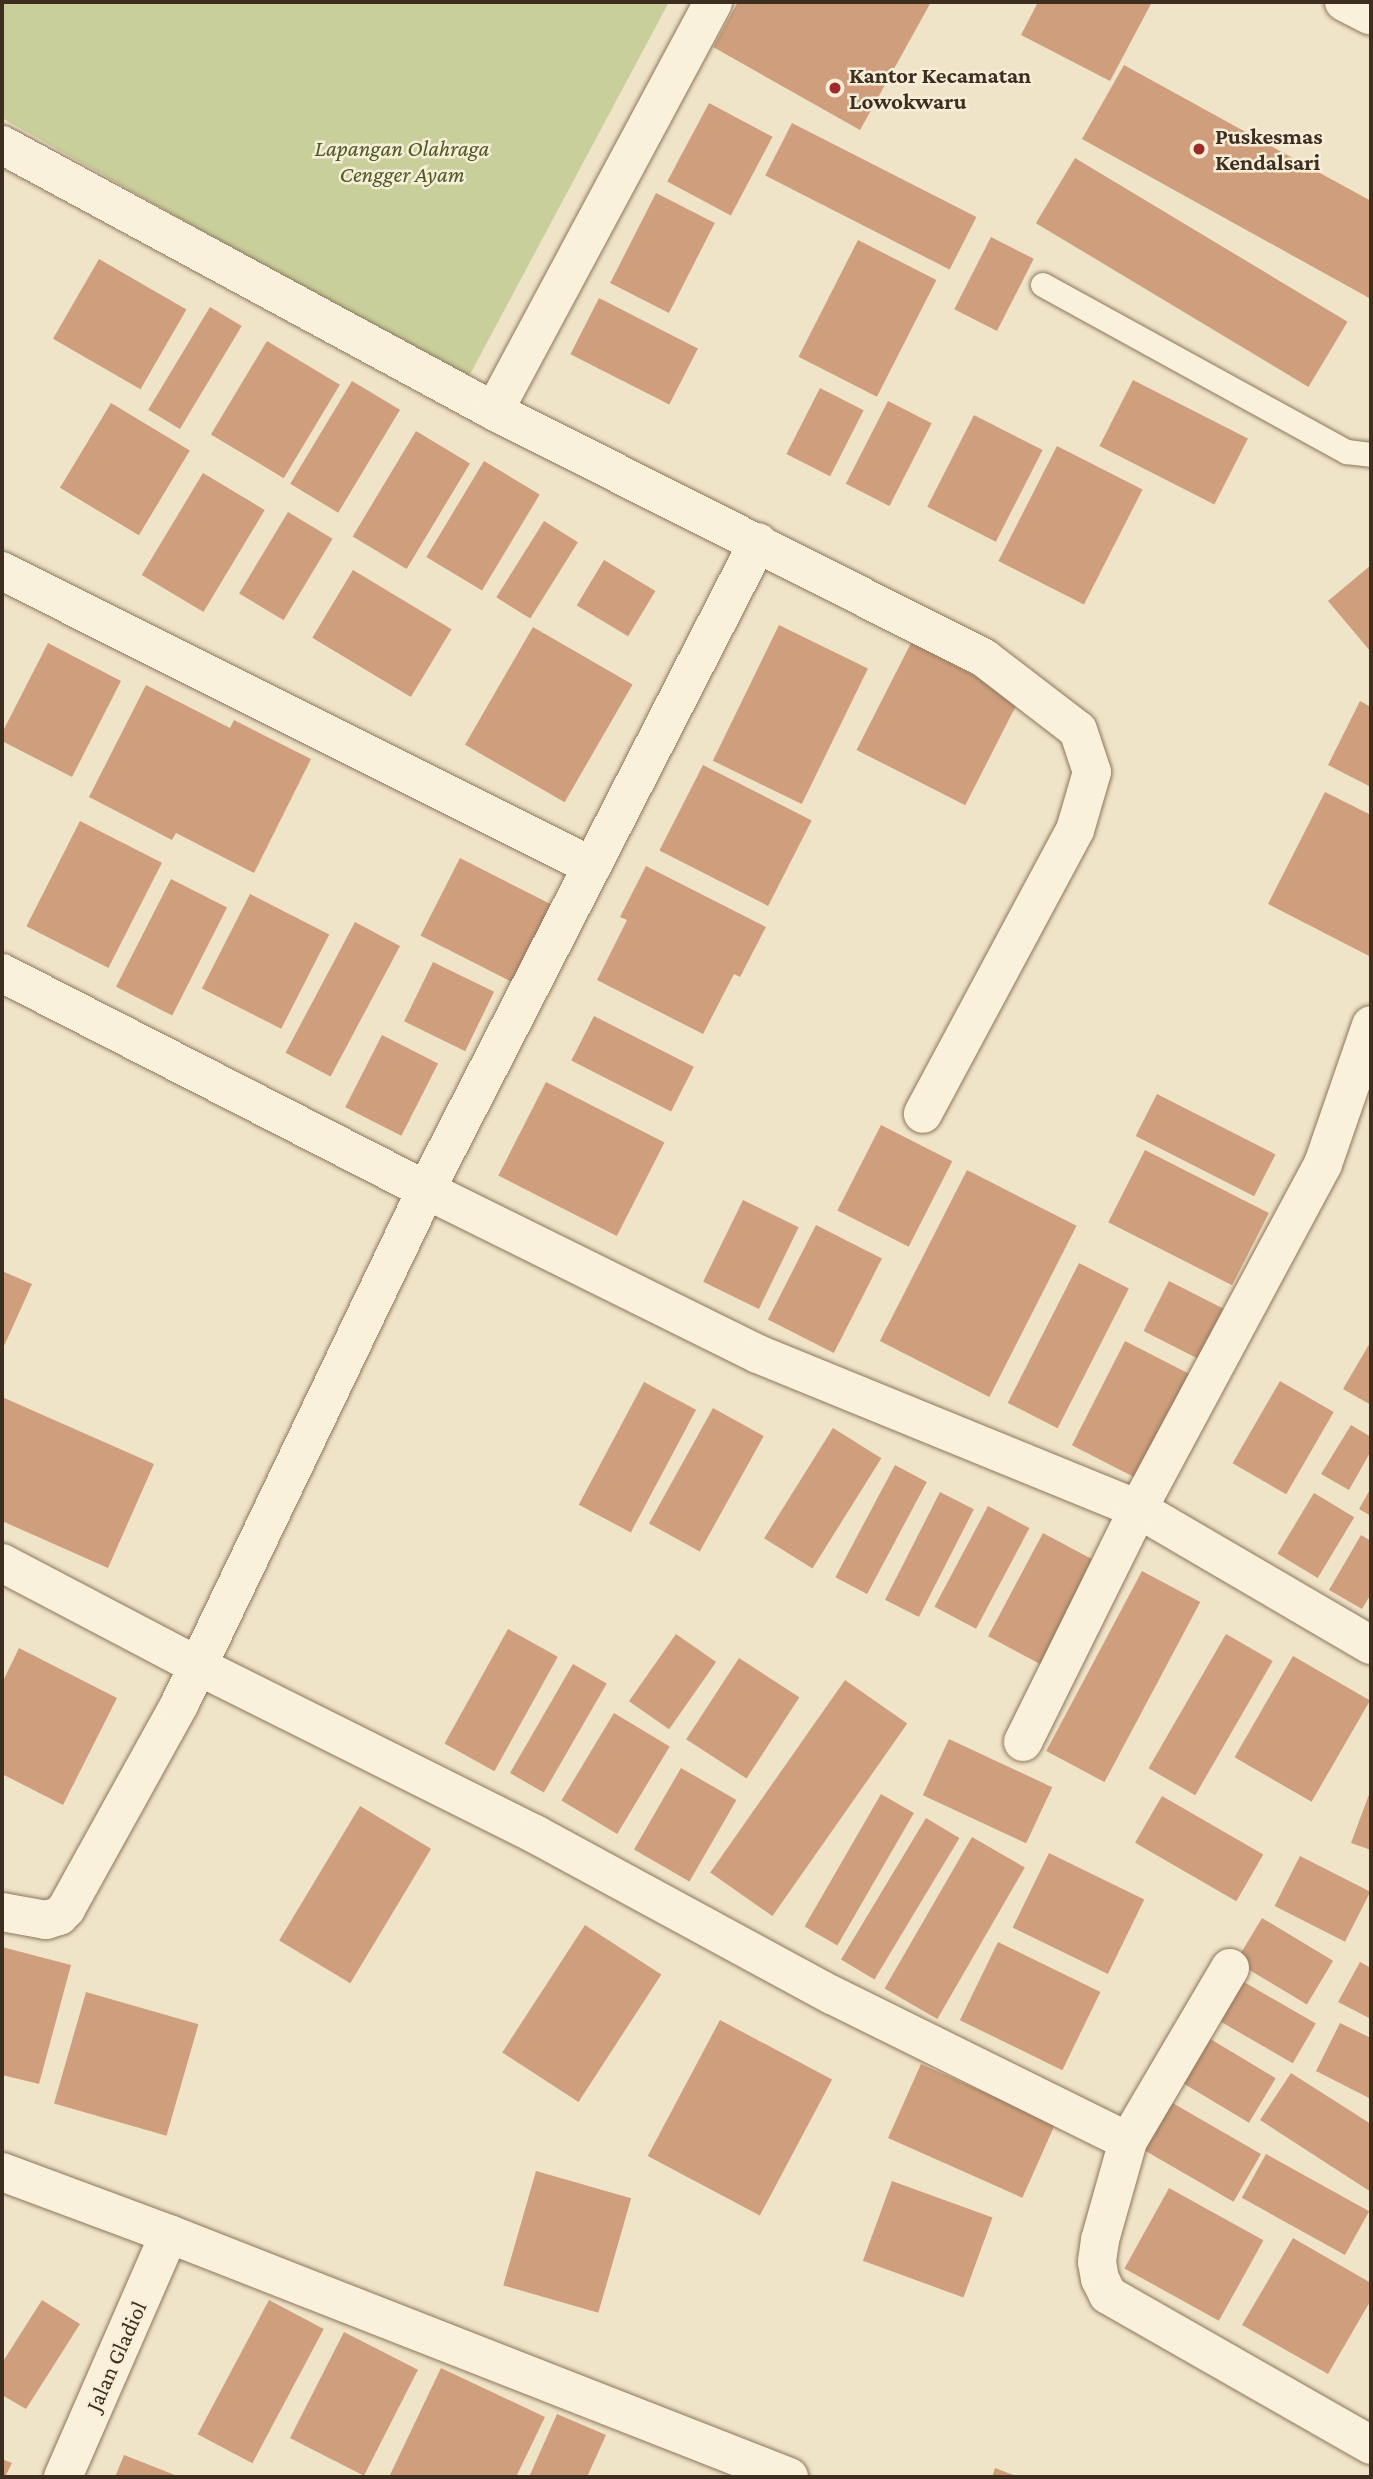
<!DOCTYPE html>
<html>
<head>
<meta charset="utf-8">
<style>
  body { margin:0 }
  #map { position:relative; width:1373px; height:2479px; overflow:hidden; background:#f0e4c8; font-family:"Crimson Pro",serif }
  div>[style] { position:absolute }
  .green>* { inset:0; background:#c9cf9b }
  .building>* { inset:0; background:#cf9f7d; transform-origin:0 0 }
  .roads { filter:drop-shadow(0 0 2px #8d765c) drop-shadow(0 0 2px #8d765c) }
  .lane>* { height:24px; margin:-12px; padding:0 12px; transform-origin:12px; border-radius:12px; background:#faf1dc }
  .street>* { height:38px; margin:-19px; padding:0 19px; transform-origin:19px; border-radius:19px; background:#faf1dc }
  .dots>* { width:19px; height:19px; translate:-50% -50%; box-sizing:border-box; border:4px solid #f7eed8; border-radius:50% }
  span { translate:-50% -50%; white-space:nowrap; text-align:center; line-height:1.15; -webkit-text-stroke:5px #f7eed8; paint-order:stroke }
  .poi-label { font-size:23px; color:#3d2e20; font-weight:700 }
  .left { translate:0 -50%; text-align:left }
  .park-label { font-size:23px; color:#4d5a26; font-style:italic }
  .street-label { font-size:23px; color:#3d2e20 }
  .frame { position:absolute; inset:0; border:4px solid #3d2e20; pointer-events:none }
</style>
</head>
<body>
<div id="map">
  <div class="green">
    <div style="clip-path:polygon(2px 2px,669px 2px,467px 380px,2px 118px)"></div>
  </div>
  <div class="building">
    <div style="clip-path:polygon(738px 2px,931px 2px,860px 130px,713px 47px)"></div>
    <div style="clip-path:polygon(1038px 2px,1152px 2px,1110px 81px,1021px 35px)"></div>
    <div style="clip-path:polygon(1124px 65px,1371px 201px,1371px 299px,1082px 139px)"></div>
    <div style="left:709px;top:103px;width:72px;height:89px;rotate:28deg"></div>
    <div style="left:792px;top:123px;width:207px;height:59px;rotate:27deg"></div>
    <div style="left:1075px;top:158px;width:318px;height:76px;rotate:31deg"></div>
    <div style="left:656px;top:193px;width:66px;height:101px;rotate:27deg"></div>
    <div style="left:991px;top:237px;width:48px;height:81px;rotate:27deg"></div>
    <div style="left:858px;top:240px;width:88px;height:131px;rotate:27deg"></div>
    <div style="left:99px;top:259px;width:101px;height:92px;rotate:30deg"></div>
    <div style="left:599px;top:298px;width:111px;height:63px;rotate:27deg"></div>
    <div style="left:210px;top:307px;width:37px;height:120px;rotate:31deg"></div>
    <div style="left:267px;top:341px;width:85px;height:109px;rotate:31deg"></div>
    <div style="left:1133px;top:380px;width:129px;height:74px;rotate:27deg"></div>
    <div style="left:352px;top:381px;width:56px;height:120px;rotate:31deg"></div>
    <div style="left:820px;top:388px;width:49px;height:74px;rotate:27deg"></div>
    <div style="left:888px;top:401px;width:49px;height:93px;rotate:27deg"></div>
    <div style="left:111px;top:403px;width:92px;height:99px;rotate:31deg"></div>
    <div style="left:974px;top:415px;width:77px;height:103px;rotate:27deg"></div>
    <div style="left:416px;top:431px;width:63px;height:123px;rotate:31deg"></div>
    <div style="left:1057px;top:446px;width:96px;height:129px;rotate:27deg"></div>
    <div style="left:484px;top:461px;width:65px;height:112px;rotate:31deg"></div>
    <div style="left:203px;top:473px;width:72px;height:119px;rotate:31deg"></div>
    <div style="left:288px;top:512px;width:52px;height:95px;rotate:31deg"></div>
    <div style="left:544px;top:521px;width:40px;height:90px;rotate:32deg"></div>
    <div style="left:604px;top:560px;width:60px;height:53px;rotate:31deg"></div>
    <div style="clip-path:polygon(1371px 565px,1371px 652px,1328px 601px)"></div>
    <div style="left:353px;top:570px;width:115px;height:79px;rotate:31deg"></div>
    <div style="left:779px;top:625px;width:99px;height:151px;rotate:26deg"></div>
    <div style="left:533px;top:627px;width:115px;height:136px;rotate:30deg"></div>
    <div style="clip-path:polygon(48px 643px,121px 681px,72px 777px,2px 741px,2px 733px)"></div>
    <div style="left:911px;top:643px;width:122px;height:120px;rotate:27deg"></div>
    <div style="clip-path:polygon(146px 685px,230px 728px,234px 720px,311px 759px,254px 873px,176px 833px,172px 840px,89px 797px)"></div>
    <div style="clip-path:polygon(1360px 701px,1371px 707px,1371px 787px,1328px 765px)"></div>
    <div style="left:703px;top:765px;width:122px;height:96px;rotate:27deg"></div>
    <div style="clip-path:polygon(1325px 792px,1371px 815px,1371px 957px,1268px 904px)"></div>
    <div style="left:80px;top:821px;width:92px;height:118px;rotate:27deg"></div>
    <div style="left:460px;top:858px;width:102px;height:87px;rotate:27deg"></div>
    <div style="clip-path:polygon(646px 866px,766px 927px,740px 977px,734px 974px,703px 1034px,597px 980px,627px 920px,620px 917px)"></div>
    <div style="left:171px;top:879px;width:63px;height:121px;rotate:27deg"></div>
    <div style="left:250px;top:894px;width:89px;height:106px;rotate:27deg"></div>
    <div style="left:355px;top:922px;width:51px;height:148px;rotate:28deg"></div>
    <div style="left:433px;top:962px;width:68px;height:66px;rotate:26deg"></div>
    <div style="left:594px;top:1016px;width:112px;height:50px;rotate:27deg"></div>
    <div style="left:382px;top:1035px;width:63px;height:81px;rotate:27deg"></div>
    <div style="left:546px;top:1082px;width:133px;height:105px;rotate:27deg"></div>
    <div style="left:1157px;top:1094px;width:133px;height:47px;rotate:27deg"></div>
    <div style="left:881px;top:1125px;width:80px;height:96px;rotate:27deg"></div>
    <div style="left:1145px;top:1150px;width:139px;height:81px;rotate:27deg"></div>
    <div style="left:967px;top:1170px;width:123px;height:192px;rotate:27deg"></div>
    <div style="left:743px;top:1200px;width:62px;height:91px;rotate:26deg"></div>
    <div style="left:816px;top:1225px;width:74px;height:106px;rotate:27deg"></div>
    <div style="left:1079px;top:1263px;width:56px;height:157px;rotate:27deg"></div>
    <div style="clip-path:polygon(2px 1271px,32px 1284px,4px 1346px,2px 1345px)"></div>
    <div style="left:1169px;top:1281px;width:75px;height:56px;rotate:27deg"></div>
    <div style="left:1125px;top:1341px;width:84px;height:117px;rotate:27deg"></div>
    <div style="clip-path:polygon(1371px 1341px,1371px 1405px,1343px 1389px)"></div>
    <div style="left:1280px;top:1381px;width:62px;height:95px;rotate:30deg"></div>
    <div style="left:644px;top:1382px;width:59px;height:139px;rotate:28deg"></div>
    <div style="clip-path:polygon(2px 1397px,154px 1464px,108px 1568px,2px 1521px)"></div>
    <div style="left:713px;top:1408px;width:58px;height:132px;rotate:29deg"></div>
    <div style="clip-path:polygon(1351px 1425px,1371px 1437px,1371px 1451px,1349px 1490px,1321px 1474px)"></div>
    <div style="left:833px;top:1428px;width:57px;height:130px;rotate:32deg"></div>
    <div style="left:895px;top:1465px;width:36px;height:127px;rotate:28deg"></div>
    <div style="clip-path:polygon(1371px 1488px,1371px 1516px,1359px 1509px)"></div>
    <div style="left:940px;top:1492px;width:38px;height:121px;rotate:27deg"></div>
    <div style="left:1314px;top:1493px;width:47px;height:71px;rotate:31deg"></div>
    <div style="left:988px;top:1506px;width:47px;height:114px;rotate:28deg"></div>
    <div style="left:1043px;top:1533px;width:61px;height:117px;rotate:28deg"></div>
    <div style="clip-path:polygon(1361px 1535px,1371px 1541px,1371px 1594px,1362px 1609px,1329px 1590px)"></div>
    <div style="left:1142px;top:1571px;width:66px;height:204px;rotate:28deg"></div>
    <div style="left:508px;top:1629px;width:57px;height:131px;rotate:29deg"></div>
    <div style="left:676px;top:1634px;width:49px;height:82px;rotate:35deg"></div>
    <div style="left:1226px;top:1634px;width:54px;height:155px;rotate:30deg"></div>
    <div style="clip-path:polygon(19px 1648px,117px 1698px,63px 1805px,2px 1774px,2px 1683px)"></div>
    <div style="left:1293px;top:1656px;width:89px;height:117px;rotate:30deg"></div>
    <div style="left:739px;top:1658px;width:72px;height:97px;rotate:33deg"></div>
    <div style="left:573px;top:1664px;width:39px;height:126px;rotate:30deg"></div>
    <div style="left:845px;top:1680px;width:76px;height:235px;rotate:35deg"></div>
    <div style="left:614px;top:1713px;width:65px;height:102px;rotate:31deg"></div>
    <div style="left:949px;top:1739px;width:114px;height:62px;rotate:25deg"></div>
    <div style="left:681px;top:1768px;width:64px;height:94px;rotate:30deg"></div>
    <div style="clip-path:polygon(1371px 1789px,1371px 1850px,1351px 1843px)"></div>
    <div style="left:881px;top:1794px;width:38px;height:153px;rotate:30deg"></div>
    <div style="left:1162px;top:1796px;width:117px;height:54px;rotate:30deg"></div>
    <div style="left:360px;top:1806px;width:83px;height:157px;rotate:31deg"></div>
    <div style="left:926px;top:1818px;width:39px;height:165px;rotate:31deg"></div>
    <div style="left:972px;top:1837px;width:61px;height:175px;rotate:30deg"></div>
    <div style="left:1049px;top:1853px;width:106px;height:83px;rotate:26deg"></div>
    <div style="left:1300px;top:1856px;width:79px;height:56px;rotate:27deg"></div>
    <div style="left:1262px;top:1918px;width:83px;height:51px;rotate:31deg"></div>
    <div style="left:585px;top:1925px;width:91px;height:152px;rotate:33deg"></div>
    <div style="left:998px;top:1942px;width:114px;height:87px;rotate:26deg"></div>
    <div style="clip-path:polygon(2px 1947px,71px 1965px,39px 2084px,2px 2075px)"></div>
    <div style="clip-path:polygon(1360px 1962px,1371px 1968px,1371px 2019px,1338px 2002px)"></div>
    <div style="left:1237px;top:1978px;width:91px;height:46px;rotate:30deg"></div>
    <div style="left:86px;top:1992px;width:117px;height:116px;rotate:16deg"></div>
    <div style="left:720px;top:2020px;width:127px;height:154px;rotate:28deg"></div>
    <div style="clip-path:polygon(1340px 2023px,1371px 2038px,1371px 2099px,1316px 2071px)"></div>
    <div style="left:1202px;top:2034px;width:86px;height:52px;rotate:31deg"></div>
    <div style="left:921px;top:2064px;width:147px;height:81px;rotate:24deg"></div>
    <div style="clip-path:polygon(1291px 2073px,1371px 2124px,1371px 2192px,1260px 2120px)"></div>
    <div style="left:1164px;top:2098px;width:112px;height:55px;rotate:30deg"></div>
    <div style="left:1266px;top:2154px;width:118px;height:50px;rotate:29deg"></div>
    <div style="left:536px;top:2171px;width:99px;height:119px;rotate:16deg"></div>
    <div style="left:892px;top:2181px;width:107px;height:85px;rotate:20deg"></div>
    <div style="left:1169px;top:2188px;width:108px;height:92px;rotate:29deg"></div>
    <div style="clip-path:polygon(1293px 2238px,1371px 2283px,1371px 2300px,1328px 2374px,1242px 2325px)"></div>
    <div style="clip-path:polygon(42px 2300px,80px 2324px,26px 2409px,2px 2395px,2px 2363px)"></div>
    <div style="left:269px;top:2300px;width:62px;height:152px;rotate:28deg"></div>
    <div style="left:344px;top:2332px;width:83px;height:119px;rotate:27deg"></div>
    <div style="clip-path:polygon(441px 2368px,545px 2417px,516px 2477px,389px 2477px)"></div>
    <div style="clip-path:polygon(557px 2414px,606px 2435px,587px 2477px,529px 2477px)"></div>
    <div style="clip-path:polygon(124px 2455px,180px 2477px,115px 2477px)"></div>
    <div style="clip-path:polygon(2px 2459px,12px 2463px,5px 2477px,2px 2477px)"></div>
    <div style="clip-path:polygon(995px 2468px,1019px 2477px,992px 2477px)"></div>
  </div>
  <div class="roads">
    <div class="lane">
      <div style="left:1043px;top:285px;width:347px;rotate:28.8deg"></div>
      <div style="left:1347px;top:452px;width:24px;rotate:7deg"></div>
    </div>
    <div class="street">
      <div style="left:1344px;top:2px;width:30px;rotate:27deg"></div>
      <div style="left:2px;top:145px;width:559px;rotate:28.4deg"></div>
      <div style="left:494px;top:411px;width:549px;rotate:26.75deg"></div>
      <div style="left:984px;top:658px;width:118px;rotate:37.5deg"></div>
      <div style="left:1078px;top:730px;width:44px;rotate:71.6deg"></div>
      <div style="left:1092px;top:772px;width:60px;rotate:106.3deg"></div>
      <div style="left:1075px;top:830px;width:322px;rotate:118.2deg"></div>
      <div style="left:494px;top:411px;width:464px;rotate:-61.8deg"></div>
      <div style="left:2px;top:571px;width:660px;rotate:26.57deg"></div>
      <div style="left:2px;top:973px;width:476px;rotate:27.1deg"></div>
      <div style="left:426px;top:1190px;width:370px;rotate:26.3deg"></div>
      <div style="left:758px;top:1354px;width:410px;rotate:22.2deg"></div>
      <div style="left:1138px;top:1509px;width:270px;rotate:30.3deg"></div>
      <div style="left:2px;top:1563px;width:221px;rotate:27.7deg"></div>
      <div style="left:198px;top:1666px;width:377px;rotate:26.5deg"></div>
      <div style="left:535px;top:1834px;width:338px;rotate:28.5deg"></div>
      <div style="left:832px;top:1995px;width:330px;rotate:26.3deg"></div>
      <div style="left:1023px;top:1742px;width:260px;rotate:-63.7deg"></div>
      <div style="left:1138px;top:1509px;width:391px;rotate:-61.8deg"></div>
      <div style="left:1323px;top:1164px;width:147px;rotate:-70.9deg"></div>
      <div style="left:2px;top:1912px;width:45px;rotate:10.3deg"></div>
      <div style="left:46px;top:1920px;width:14px;rotate:-17deg"></div>
      <div style="left:59px;top:1916px;width:10px;rotate:-45deg"></div>
      <div style="left:66px;top:1909px;width:235px;rotate:-61deg"></div>
      <div style="left:180px;top:1703px;width:569px;rotate:-64.38deg"></div>
      <div style="left:426px;top:1190px;width:728px;rotate:-62.87deg"></div>
      <div style="left:1230px;top:1968px;width:201px;rotate:120.5deg"></div>
      <div style="left:1128px;top:2141px;width:103px;rotate:105.8deg"></div>
      <div style="left:1100px;top:2240px;width:22px;rotate:98deg"></div>
      <div style="left:1097px;top:2262px;width:17px;rotate:80deg"></div>
      <div style="left:1100px;top:2279px;width:18px;rotate:63deg"></div>
      <div style="left:1108px;top:2295px;width:303px;rotate:29.7deg"></div>
      <div style="left:2px;top:2172px;width:178px;rotate:20.4deg"></div>
      <div style="left:169px;top:2234px;width:666px;rotate:21.4deg"></div>
      <div style="left:63px;top:2477px;width:265px;rotate:-66.4deg"></div>
    </div>
  </div>
  <div class="dots">
    <div style="left:835px;top:88px;background:#9e2a2b"></div>
    <div style="left:1199px;top:149px;background:#9e2a2b"></div>
  </div>
  <div class="poi-label">
    <span class="left" style="left:849px;top:88px">Kantor Kecamatan<br>Lowokwaru</span>
    <span class="left" style="left:1215px;top:149px">Puskesmas<br>Kendalsari</span>
  </div>
  <div class="park-label">
    <span style="left:402px;top:161px">Lapangan Olahraga<br>Cengger Ayam</span>
  </div>
  <div class="street-label">
    <span style="left:116px;top:2356px;rotate:-66deg">Jalan Gladiol</span>
  </div>
  <div class="frame"></div>
</div>
</body>
</html>
